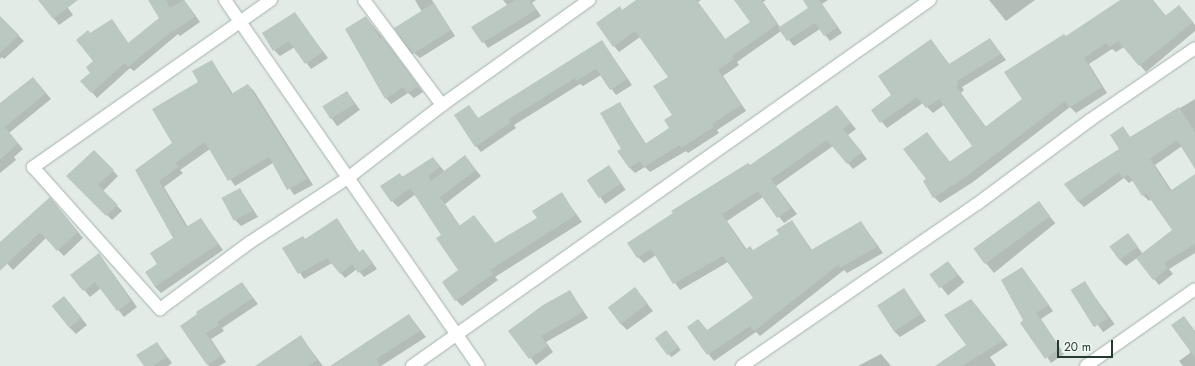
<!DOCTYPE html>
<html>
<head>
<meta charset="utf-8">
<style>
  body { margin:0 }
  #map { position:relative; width:1195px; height:366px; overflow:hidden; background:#e2ebe6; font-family:Jost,sans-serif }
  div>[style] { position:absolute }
  .shadow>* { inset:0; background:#0003; transform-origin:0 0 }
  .building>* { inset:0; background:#bbc8c1; transform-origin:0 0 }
  .roads { filter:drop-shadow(0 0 1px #a5b2ac) drop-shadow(0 0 1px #a5b2ac) }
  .street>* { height:12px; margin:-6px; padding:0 6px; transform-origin:6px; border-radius:6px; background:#fff }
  span { translate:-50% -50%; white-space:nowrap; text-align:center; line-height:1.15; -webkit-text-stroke:4px #f2f8f4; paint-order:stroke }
  .scale { position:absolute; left:1057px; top:340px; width:56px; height:18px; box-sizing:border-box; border:2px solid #243a31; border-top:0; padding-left:5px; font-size:12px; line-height:14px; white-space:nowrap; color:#243a31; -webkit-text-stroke:3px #f2f8f4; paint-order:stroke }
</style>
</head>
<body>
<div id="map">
  <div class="shadow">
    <div style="clip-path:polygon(39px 0,67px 0,64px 2px,73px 15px,59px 25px)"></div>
    <div style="clip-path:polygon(150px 0,184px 0,200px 22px,180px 36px,178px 34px,134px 71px,130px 68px,97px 98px,82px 81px,92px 73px,95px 61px,91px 34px,112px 20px,129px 44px,160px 19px)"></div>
    <div style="clip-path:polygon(415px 0,432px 0,455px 36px,420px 58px,414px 53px,422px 12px)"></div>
    <div style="clip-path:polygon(503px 0,536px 0,532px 3px,541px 16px,488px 48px,473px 27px,508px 6px)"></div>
    <div style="clip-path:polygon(655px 0,701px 0,698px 2px,726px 40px,751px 22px,735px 0,766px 0,763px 2px,780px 27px,809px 8px,804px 0,828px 0,822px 4px,842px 33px,830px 41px,820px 29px,794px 46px,781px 31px,737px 62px,739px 65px,723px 76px,746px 111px,717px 130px,719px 133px,688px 153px,686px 151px,650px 172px,645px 167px,635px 173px,629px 167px,622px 149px,620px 103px,646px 144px,670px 129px,674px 115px,669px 77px,640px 37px,619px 52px,614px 46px,622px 11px)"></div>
    <div style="clip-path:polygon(989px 0,1035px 0,1006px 21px)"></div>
    <div style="clip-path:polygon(1122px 0,1153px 0,1166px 16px,1179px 6px,1195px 25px,1195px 31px,1146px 72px,1124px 47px,1116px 52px,1112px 49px,1089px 64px,1107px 93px,1076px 113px,1070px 107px,973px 182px,940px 203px,934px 197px,927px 179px,927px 133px,950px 162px,973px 146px,944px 105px,933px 113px,923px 103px,887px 128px,872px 110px,893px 95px,931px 41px,950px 65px,990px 39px,1006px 60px,962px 87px,964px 90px,961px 93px,986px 127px,1023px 99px,1066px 37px)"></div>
    <div style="clip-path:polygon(295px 14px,328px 58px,311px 69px,295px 47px,280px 56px,274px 50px)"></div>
    <div style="clip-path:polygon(366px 17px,387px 43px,423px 92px,414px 98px,408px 93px,391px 104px,386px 98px)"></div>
    <div style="clip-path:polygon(6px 23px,24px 41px,4px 59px,2px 57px,0 59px,0 28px)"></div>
    <div style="clip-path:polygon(602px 41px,632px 85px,616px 95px,601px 75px,583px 86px,580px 84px,514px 125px,516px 128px,481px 152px,476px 146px,469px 106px,479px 119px)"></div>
    <div style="clip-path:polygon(212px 61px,233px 94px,248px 85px,254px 91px,313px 185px,294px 195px,273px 163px,235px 186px,210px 149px,180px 170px,183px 173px,164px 187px,188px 227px,201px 219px,223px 250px,161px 293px,155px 287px,158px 264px,174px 238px,136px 171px,173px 143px,200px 82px)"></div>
    <div style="clip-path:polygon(33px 78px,51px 99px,9px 133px,23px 149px,14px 157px,16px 160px,0 173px,0 105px)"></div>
    <div style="left:347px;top:92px;width:22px;height:28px;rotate:54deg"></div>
    <div style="clip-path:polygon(1195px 99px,1195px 165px,1182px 146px,1155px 165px,1172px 191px,1195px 176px,1195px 253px,1169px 269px,1173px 274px,1159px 285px,1137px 258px,1126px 266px,1120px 260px,1128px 234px,1143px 254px,1173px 230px,1151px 199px,1149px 201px,1143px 195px,1133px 180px,1129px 183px,1124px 178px,1084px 207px,1078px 201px,1120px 149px,1123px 128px,1131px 138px)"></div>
    <div style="clip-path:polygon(837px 106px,856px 129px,848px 135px,867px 159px,853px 169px,833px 146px,776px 186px,797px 214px,784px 223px,763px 197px,727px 221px,747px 250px,754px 251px,780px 235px,792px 221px,812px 250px,861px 222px,883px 253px,847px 273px,844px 270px,760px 336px,756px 332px,714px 361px,688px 328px,698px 320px,708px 331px,754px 298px,728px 262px,680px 290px,656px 255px,644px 263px,638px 257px,750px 166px)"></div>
    <div style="clip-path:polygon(94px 151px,118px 176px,103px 191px,122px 211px,112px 220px,68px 176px)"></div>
    <div style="clip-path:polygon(465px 157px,481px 176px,445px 204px,460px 226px,474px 216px,496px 244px,538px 218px,562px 194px,582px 222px,495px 277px,498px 280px,462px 306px,456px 300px,460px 271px,442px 235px,416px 194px,398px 207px,392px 201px,399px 174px,403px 177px,433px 158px,445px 172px)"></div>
    <div style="left:609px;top:166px;width:29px;height:25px;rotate:55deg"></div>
    <div style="clip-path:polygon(240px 189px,258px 217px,241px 226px,235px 220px)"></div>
    <div style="left:1039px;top:203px;width:26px;height:79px;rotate:51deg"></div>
    <div style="clip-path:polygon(56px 205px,83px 238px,64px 256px,46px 238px,13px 270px,0 256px,0 244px)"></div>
    <div style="clip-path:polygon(336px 220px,360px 253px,363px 250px,377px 269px,364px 277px,357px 269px,345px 278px,332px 263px,304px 279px,284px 248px,306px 240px)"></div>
    <div style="clip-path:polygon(99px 254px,137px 307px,124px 317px,101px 288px,90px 297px,72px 275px)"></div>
    <div style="left:948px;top:262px;width:26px;height:21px;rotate:51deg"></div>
    <div style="clip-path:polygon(1022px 269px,1053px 311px,1041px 319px,1064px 354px,1051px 363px,1024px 321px)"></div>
    <div style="left:1084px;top:282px;width:52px;height:14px;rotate:54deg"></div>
    <div style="clip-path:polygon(242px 283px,258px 304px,222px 328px,224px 331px,211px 339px,226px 362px,219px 366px,209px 366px,182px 326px)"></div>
    <div style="clip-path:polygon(635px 288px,653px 311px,627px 330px,621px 324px)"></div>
    <div style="clip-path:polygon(904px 289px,926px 321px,900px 337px,894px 331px)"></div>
    <div style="clip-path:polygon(570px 291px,588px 318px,546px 342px,553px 352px,536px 365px,510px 331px)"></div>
    <div style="clip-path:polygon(64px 297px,87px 325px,76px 334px,70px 328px)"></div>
    <div style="clip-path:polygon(976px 306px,1008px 345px,990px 357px,996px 366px,944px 366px,968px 346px)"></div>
    <div style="clip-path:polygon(409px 315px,426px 337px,381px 366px,349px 366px)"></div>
    <div style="clip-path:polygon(1184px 317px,1195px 331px,1195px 366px,1183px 366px,1179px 361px,1190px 353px)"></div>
    <div style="left:666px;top:331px;width:24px;height:12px;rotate:52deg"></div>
    <div style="clip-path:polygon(301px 337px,323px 366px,274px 366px)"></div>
    <div style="clip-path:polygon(157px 343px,172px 363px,168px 366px,145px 366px)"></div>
    <div style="clip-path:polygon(881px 354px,891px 366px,858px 366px)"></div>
  </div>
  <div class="building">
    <div style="clip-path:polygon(38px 0,78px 0,53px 19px)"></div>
    <div style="clip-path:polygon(148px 0,166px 0,170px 8px,184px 0,196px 16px,174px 31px,173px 30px,128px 67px,125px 63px,91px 93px,80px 81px,90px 73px,86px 67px,93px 61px,76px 40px,88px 30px,90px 33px,112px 19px,128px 43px,159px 18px)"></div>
    <div style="clip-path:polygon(515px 0,529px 0,536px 10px,482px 43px,471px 27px)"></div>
    <div style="clip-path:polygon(636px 0,696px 0,725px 39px,750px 22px,734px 0,761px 0,778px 24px,732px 56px,734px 59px,718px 70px,741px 105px,712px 124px,714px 127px,681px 148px,680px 145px,644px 167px,640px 161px,629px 168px,617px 151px,621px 149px,600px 113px,620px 102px,645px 144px,669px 128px,664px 120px,672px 115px,653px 86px,668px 77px,635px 31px,613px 47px,596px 23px,620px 6px,622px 10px)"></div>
    <div style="clip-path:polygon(803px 0,819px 0,838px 27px,824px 36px,815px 23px,787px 41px,778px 28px,808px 8px)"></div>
    <div style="clip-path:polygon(1120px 0,1153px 0,1165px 16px,1179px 5px,1193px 22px,1139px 66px,1118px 41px,1109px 47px,1106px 43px,1084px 58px,1102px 87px,1069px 108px,1065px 101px,967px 176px,933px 198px,923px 181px,926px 179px,903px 149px,927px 132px,949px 162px,972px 146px,939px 99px,926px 108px,917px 97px,880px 123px,871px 110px,891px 95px,878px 76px,931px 39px,949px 64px,990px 38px,1001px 54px,957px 81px,959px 84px,956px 86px,985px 127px,1022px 99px,1004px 72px,1064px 34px,1066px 36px)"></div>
    <div style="left:434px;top:3px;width:32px;height:47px;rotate:58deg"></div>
    <div style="clip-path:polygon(295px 12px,323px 52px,305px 64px,289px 41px,273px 51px,262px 33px)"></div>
    <div style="clip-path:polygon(0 16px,19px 35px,0 53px)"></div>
    <div style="clip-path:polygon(366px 16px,380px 38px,382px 37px,419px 86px,407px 93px,403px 87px,385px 99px,345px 29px)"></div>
    <div style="clip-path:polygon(602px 40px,627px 79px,610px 90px,596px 69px,576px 81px,575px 78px,509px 119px,511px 122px,475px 147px,454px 115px,469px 105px,478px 118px)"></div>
    <div style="clip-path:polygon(212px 60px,231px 94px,248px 84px,307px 179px,287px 190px,269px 157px,228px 181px,205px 142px,175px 163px,178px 167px,159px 181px,186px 227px,201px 218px,218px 244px,155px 287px,145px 272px,157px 264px,150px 253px,173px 238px,135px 170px,172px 143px,152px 109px,198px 82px,192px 71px)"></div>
    <div style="clip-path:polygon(33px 77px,46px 93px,5px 127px,18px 143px,0 160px,0 103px)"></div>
    <div style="left:347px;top:91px;width:15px;height:29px;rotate:58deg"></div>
    <div style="clip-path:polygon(837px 105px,851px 123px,843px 129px,862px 152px,847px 164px,827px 140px,771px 179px,791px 208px,777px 218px,758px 191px,722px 214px,745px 250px,750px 246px,753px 250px,779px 234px,776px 230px,792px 220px,811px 250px,861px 221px,877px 247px,840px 268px,838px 265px,754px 331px,750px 326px,707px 355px,687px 327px,698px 319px,707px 330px,753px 298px,723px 256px,673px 284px,651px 249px,637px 258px,627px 243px,673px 213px,671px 211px,748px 163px,750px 165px)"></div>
    <div style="clip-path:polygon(1179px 107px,1195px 132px,1195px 169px,1177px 140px,1150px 159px,1170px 191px,1195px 174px,1195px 244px,1164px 263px,1168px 268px,1153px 280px,1136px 258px,1172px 230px,1146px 193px,1142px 196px,1128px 174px,1123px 178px,1119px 172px,1078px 202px,1064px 184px,1119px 149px,1110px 135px,1123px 126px,1130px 137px)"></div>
    <div style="clip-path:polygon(94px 150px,114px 170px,98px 185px,118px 205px,106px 216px,66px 176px)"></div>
    <div style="clip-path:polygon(465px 155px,476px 170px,440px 197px,459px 226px,474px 215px,495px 243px,537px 218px,532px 211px,562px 192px,576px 215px,490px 270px,493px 274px,455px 301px,442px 282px,458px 270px,436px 238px,441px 235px,410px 188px,391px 202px,380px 186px,400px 173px,402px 177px,433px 157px,440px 167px,428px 176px,431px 181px)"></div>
    <div style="left:609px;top:165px;width:22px;height:27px;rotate:56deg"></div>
    <div style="left:240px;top:188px;width:26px;height:21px;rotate:62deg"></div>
    <div style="clip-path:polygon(50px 197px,78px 232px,57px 251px,40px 232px,0 271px,0 242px)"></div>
    <div style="left:1039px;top:201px;width:19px;height:81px;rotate:54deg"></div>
    <div style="clip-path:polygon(337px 218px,359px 252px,363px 249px,373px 263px,358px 273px,352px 264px,340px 274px,327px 258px,298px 274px,282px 248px,303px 236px,305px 239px)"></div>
    <div style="left:1128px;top:233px;width:17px;height:23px;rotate:54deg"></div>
    <div style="clip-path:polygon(99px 253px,131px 301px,117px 311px,95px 282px,83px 291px,70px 275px)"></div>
    <div style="left:948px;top:261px;width:17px;height:23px;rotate:54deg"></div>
    <div style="clip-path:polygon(1022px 267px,1049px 305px,1036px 313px,1060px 348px,1045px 359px,1020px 323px,1023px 320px,1001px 280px)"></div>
    <div style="left:1085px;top:281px;width:44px;height:17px;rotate:58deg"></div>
    <div style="clip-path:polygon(242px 282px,253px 298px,217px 322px,219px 325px,206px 333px,221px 356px,207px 365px,180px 326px,197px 314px,196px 312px)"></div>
    <div style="left:635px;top:287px;width:21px;height:34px;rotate:53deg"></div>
    <div style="left:904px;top:288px;width:31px;height:32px;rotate:57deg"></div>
    <div style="clip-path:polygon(570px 290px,583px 312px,541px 336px,548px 346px,529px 359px,508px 331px,543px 305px)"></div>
    <div style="left:64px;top:296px;width:28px;height:16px;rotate:51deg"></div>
    <div style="clip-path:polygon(971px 299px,1004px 340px,962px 366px,935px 366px,966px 345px,944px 315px)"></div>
    <div style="clip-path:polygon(409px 314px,420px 331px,376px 359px,380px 366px,330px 366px)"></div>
    <div style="clip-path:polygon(1184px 316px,1195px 331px,1195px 358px,1171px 325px)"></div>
    <div style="left:666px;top:330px;width:21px;height:14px;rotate:53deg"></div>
    <div style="clip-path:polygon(301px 335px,317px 360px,308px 366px,255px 366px)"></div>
    <div style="clip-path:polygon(157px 342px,167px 357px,153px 366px,144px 366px,136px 355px)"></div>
  </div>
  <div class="roads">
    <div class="street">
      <div style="left:225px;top:0;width:445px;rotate:55.3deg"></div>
      <div style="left:271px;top:0;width:291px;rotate:144.9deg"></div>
      <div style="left:33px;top:167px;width:191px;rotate:48.2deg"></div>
      <div style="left:160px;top:309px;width:111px;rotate:-36.6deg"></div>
      <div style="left:249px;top:243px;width:120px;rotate:-33.4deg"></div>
      <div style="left:349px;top:177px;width:118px;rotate:-37.7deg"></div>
      <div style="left:442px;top:105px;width:181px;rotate:-35.5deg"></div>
      <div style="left:364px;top:0;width:131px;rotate:53.4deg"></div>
      <div style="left:412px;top:366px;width:634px;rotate:-35.24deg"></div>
      <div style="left:742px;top:366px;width:285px;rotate:-34.6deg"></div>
      <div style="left:977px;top:204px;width:141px;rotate:-36.6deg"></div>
      <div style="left:1090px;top:120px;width:127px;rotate:-34.4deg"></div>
      <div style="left:1086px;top:366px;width:133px;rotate:-35.2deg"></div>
    </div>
  </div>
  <div class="scale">20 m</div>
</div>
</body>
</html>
